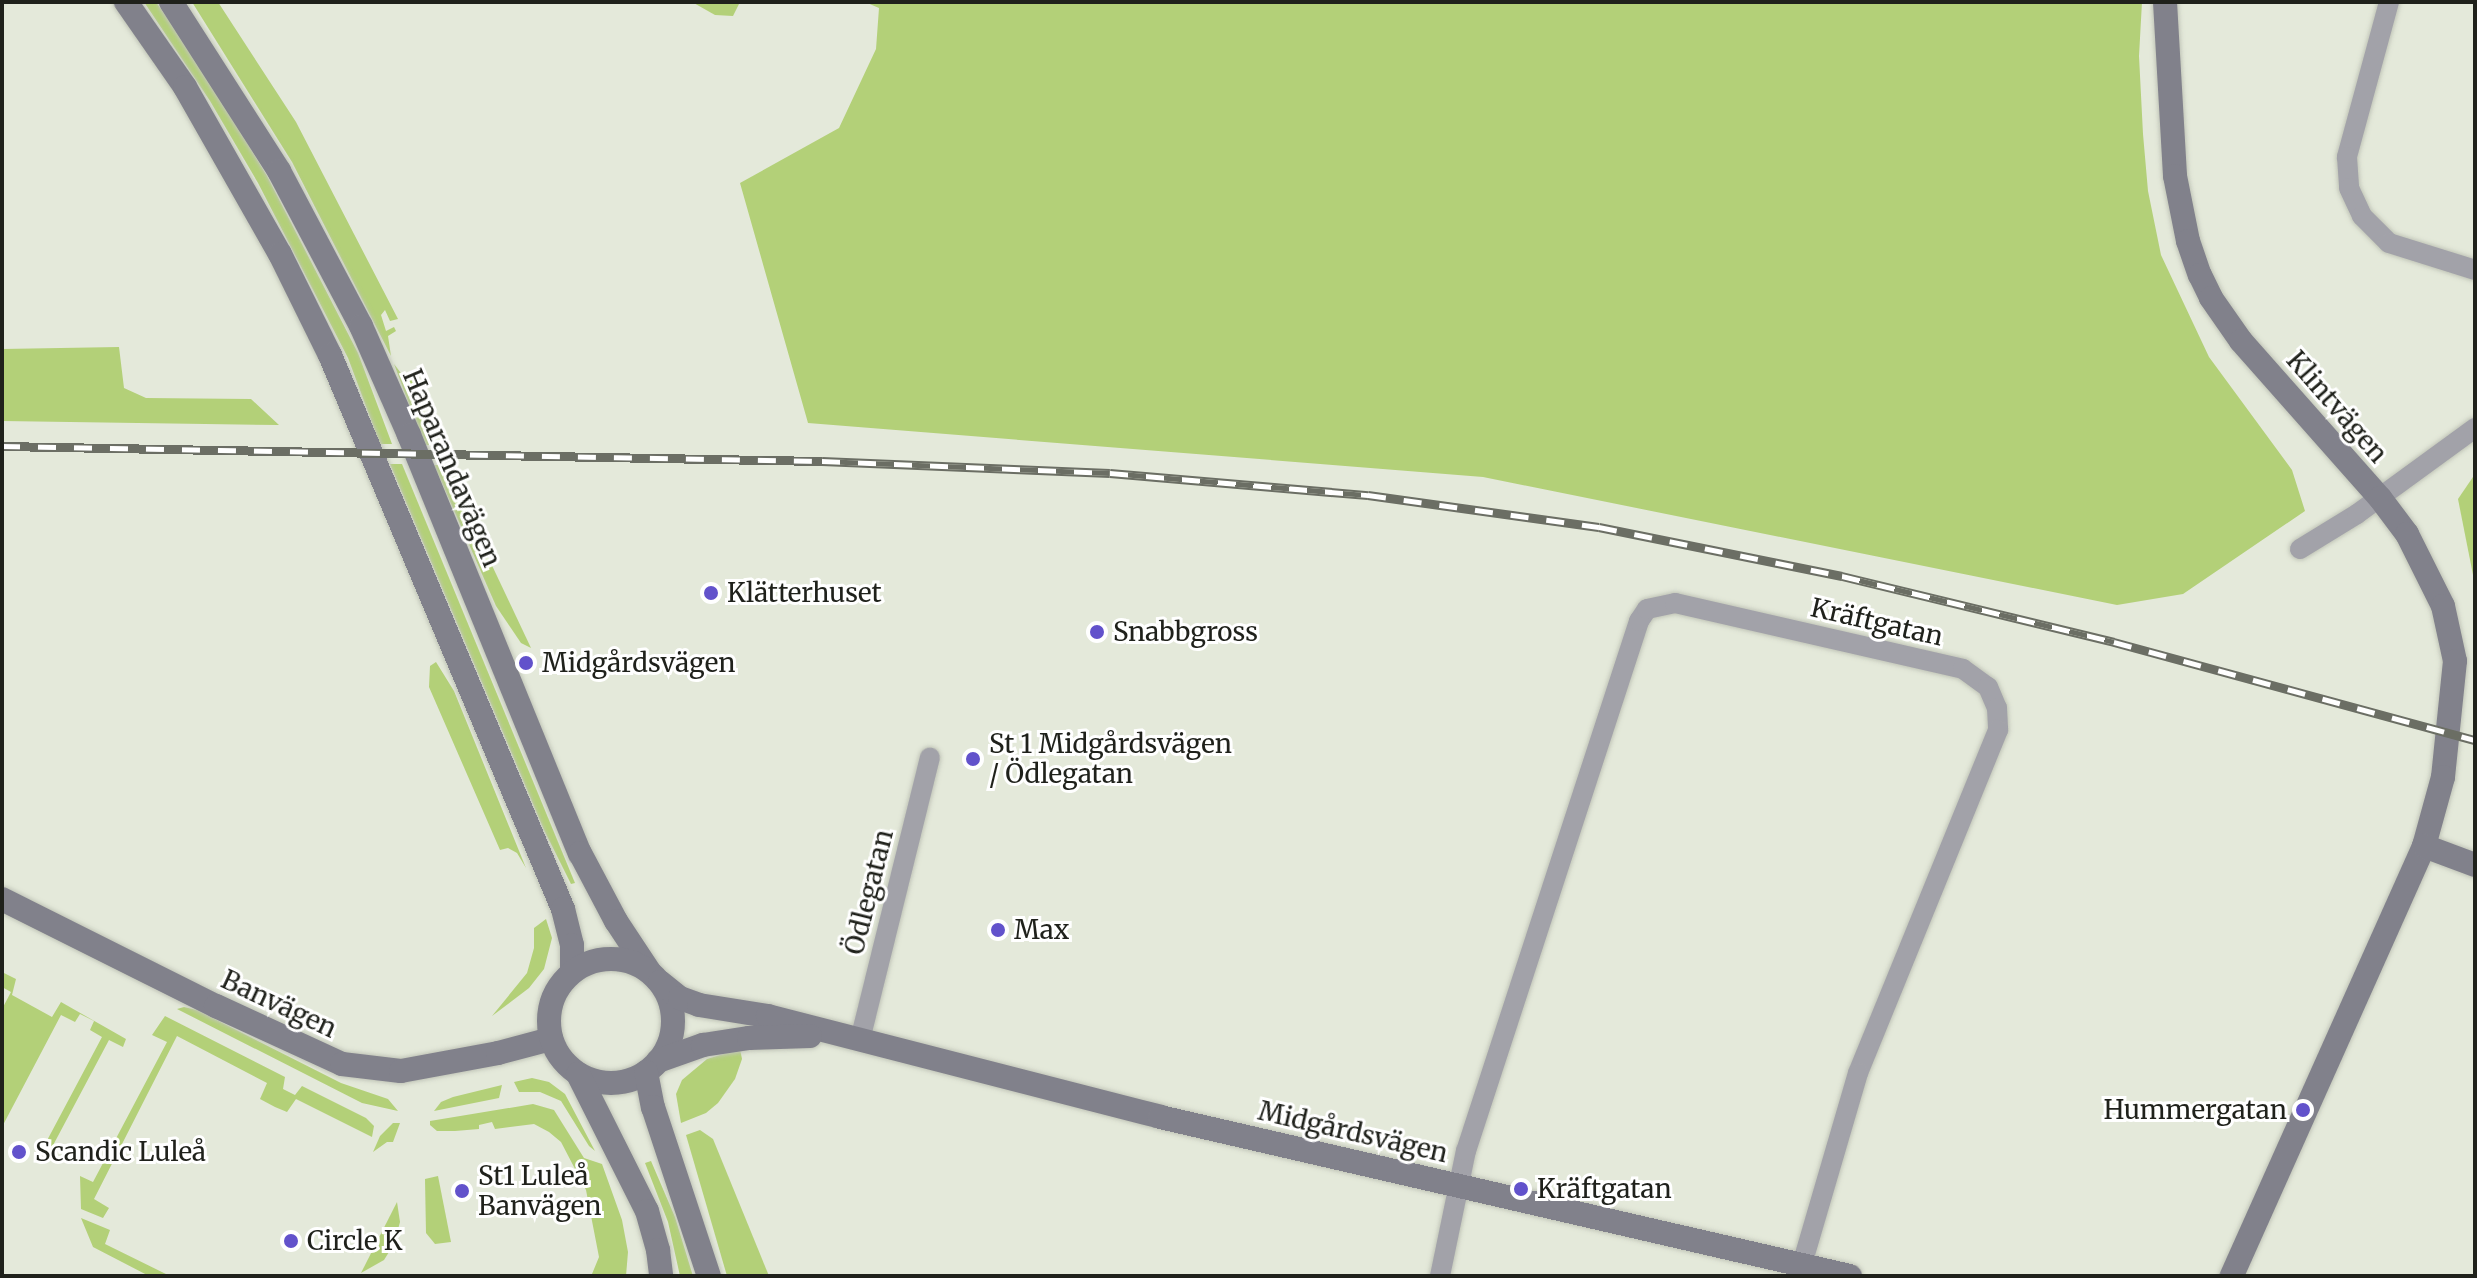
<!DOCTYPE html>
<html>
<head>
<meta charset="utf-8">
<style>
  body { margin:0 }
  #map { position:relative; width:2477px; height:1278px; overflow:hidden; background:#e4e9da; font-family:Merriweather,serif }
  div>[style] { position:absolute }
  .green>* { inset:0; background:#b3d078 }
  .roads { filter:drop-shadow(0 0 2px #c1c5b8) drop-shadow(0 0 2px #c1c5b8) }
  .street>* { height:20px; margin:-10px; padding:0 10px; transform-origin:10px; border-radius:10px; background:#a2a2a9 }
  .secondary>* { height:24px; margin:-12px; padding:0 12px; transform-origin:12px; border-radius:12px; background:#81818b }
  .secondary>.ring { margin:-12px; padding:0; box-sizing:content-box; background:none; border:24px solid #81818b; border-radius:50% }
  .rail>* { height:9px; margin-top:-4.5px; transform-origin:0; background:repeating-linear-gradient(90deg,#fff 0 18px,#6b6e64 0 36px); box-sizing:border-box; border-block:2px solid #6b6e64 }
  .dots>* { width:22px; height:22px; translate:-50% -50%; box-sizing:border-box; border:4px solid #fff; border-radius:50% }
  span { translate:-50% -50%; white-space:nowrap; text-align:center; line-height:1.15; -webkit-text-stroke:6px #fff; paint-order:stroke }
  .street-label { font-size:26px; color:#1f211b }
  .poi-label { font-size:26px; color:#1f211b }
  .left { translate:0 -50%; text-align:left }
  .right { translate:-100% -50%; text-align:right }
  .frame { position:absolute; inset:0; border:4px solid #1f211b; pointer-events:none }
</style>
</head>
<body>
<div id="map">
  <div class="green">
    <div style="clip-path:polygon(144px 2px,156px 2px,196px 59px,267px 176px,358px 353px,392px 444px,380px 444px,348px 358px,258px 183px,210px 101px)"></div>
    <div style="clip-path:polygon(192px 2px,218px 2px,296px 122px,398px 319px,390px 321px,385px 310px,381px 315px,386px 331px,394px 327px,396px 331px,388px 336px,391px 356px,292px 162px)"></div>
    <div style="clip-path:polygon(692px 2px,740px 2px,733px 16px,715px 15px)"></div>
    <div style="clip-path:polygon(865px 2px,2142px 2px,2139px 56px,2143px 134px,2148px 191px,2161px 255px,2209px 357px,2292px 470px,2305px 511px,2183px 594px,2117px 605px,1483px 477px,808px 423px,740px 183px,839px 128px,876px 49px,879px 8px)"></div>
    <div style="clip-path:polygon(119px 347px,124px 388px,146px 398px,251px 399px,279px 425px,2px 421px,2px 349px)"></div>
    <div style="clip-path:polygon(394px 364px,407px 381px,415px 378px,434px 445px,424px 445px)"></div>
    <div style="clip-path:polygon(390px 464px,402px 464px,575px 883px,571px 884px,544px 830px)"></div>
    <div style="clip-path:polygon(434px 465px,441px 465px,470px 519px,531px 648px,521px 643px,496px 606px)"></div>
    <div style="clip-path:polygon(2475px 474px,2475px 585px,2458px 499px)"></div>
    <div style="clip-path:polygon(436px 662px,454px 691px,526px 868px,517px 853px,508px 848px,500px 850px,429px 687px,430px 666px)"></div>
    <div style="clip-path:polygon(546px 919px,552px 938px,544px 969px,529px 988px,492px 1016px,527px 973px,534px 948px,534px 928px)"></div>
    <div style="clip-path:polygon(2px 972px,16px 979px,12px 995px,52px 1017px,61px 1002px,126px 1039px,123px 1047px,109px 1040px,50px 1151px,43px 1148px,102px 1037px,90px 1030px,94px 1021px,80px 1014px,75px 1022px,61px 1015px,2px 1127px,2px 1009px,11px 992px,2px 987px)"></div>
    <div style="clip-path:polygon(184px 1007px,197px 1010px,341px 1083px,388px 1099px,398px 1111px,362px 1103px,177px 1009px)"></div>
    <div style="clip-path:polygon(165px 1016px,285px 1077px,283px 1089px,295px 1095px,302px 1086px,366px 1118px,374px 1126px,372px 1137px,296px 1099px,287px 1112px,275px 1107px,260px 1099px,267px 1083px,177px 1036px,94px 1199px,109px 1208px,103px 1218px,81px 1209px,80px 1176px,93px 1182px,167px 1042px,152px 1035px)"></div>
    <div style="clip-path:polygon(740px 1049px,742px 1059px,735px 1079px,718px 1103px,706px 1113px,681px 1123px,676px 1094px,682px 1080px,707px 1059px)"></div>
    <div style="clip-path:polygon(532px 1078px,549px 1082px,565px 1094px,595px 1151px,589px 1146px,561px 1101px,540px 1092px,519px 1092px,514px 1082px)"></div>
    <div style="clip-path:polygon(502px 1085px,499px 1098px,434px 1111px,441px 1102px,453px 1097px)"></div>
    <div style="clip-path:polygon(533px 1104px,554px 1110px,584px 1158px,602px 1164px,622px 1220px,628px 1252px,626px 1276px,582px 1276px,592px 1274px,599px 1257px,586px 1190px,561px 1142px,549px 1132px,534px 1124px,495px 1129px,492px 1122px,479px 1125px,479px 1129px,455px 1131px,437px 1131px,430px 1125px,430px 1121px)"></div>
    <div style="clip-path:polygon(393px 1123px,400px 1123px,393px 1142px,387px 1142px,373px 1152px,380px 1136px)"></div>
    <div style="clip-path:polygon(700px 1130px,713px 1139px,769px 1276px,727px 1276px,686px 1135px)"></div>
    <div style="clip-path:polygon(651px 1161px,675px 1217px,693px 1276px,680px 1276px,668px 1222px,645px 1163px)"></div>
    <div style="clip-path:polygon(438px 1176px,451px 1242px,435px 1244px,426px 1233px,425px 1179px)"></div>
    <div style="clip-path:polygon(397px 1202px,400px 1222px,394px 1244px,384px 1260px,361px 1273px)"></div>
    <div style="clip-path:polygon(81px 1218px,110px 1230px,105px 1244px,170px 1276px,149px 1276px,93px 1247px)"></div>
  </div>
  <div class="roads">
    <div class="street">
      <div style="left:2389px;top:2px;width:161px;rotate:105.2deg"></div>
      <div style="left:2347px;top:157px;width:31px;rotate:86deg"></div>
      <div style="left:2349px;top:188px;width:31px;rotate:65deg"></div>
      <div style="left:2362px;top:216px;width:38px;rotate:45deg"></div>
      <div style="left:2389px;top:243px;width:90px;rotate:17.4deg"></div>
      <div style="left:2300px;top:549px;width:67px;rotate:-31.6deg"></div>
      <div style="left:2357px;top:514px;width:146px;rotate:-36.1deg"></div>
      <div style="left:860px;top:1040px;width:291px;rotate:-76.1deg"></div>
      <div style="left:1440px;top:1276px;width:128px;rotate:-78.3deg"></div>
      <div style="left:1466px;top:1151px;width:558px;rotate:-71.92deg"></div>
      <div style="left:1639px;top:621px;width:14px;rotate:-56deg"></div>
      <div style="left:1647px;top:609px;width:29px;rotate:-12deg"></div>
      <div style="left:1675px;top:603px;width:295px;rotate:12.9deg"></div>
      <div style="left:1963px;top:669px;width:31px;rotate:36deg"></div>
      <div style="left:1988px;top:687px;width:23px;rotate:67deg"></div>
      <div style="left:1997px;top:708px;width:22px;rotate:87deg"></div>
      <div style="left:1998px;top:730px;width:370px;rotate:112.2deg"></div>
      <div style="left:1858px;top:1073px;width:200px;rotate:106.3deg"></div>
    </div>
    <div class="secondary">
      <div style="left:126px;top:2px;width:103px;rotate:55.2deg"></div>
      <div style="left:185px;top:87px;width:192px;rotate:60.4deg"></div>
      <div style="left:280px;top:254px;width:113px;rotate:63.7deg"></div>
      <div style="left:330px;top:355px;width:601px;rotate:67.19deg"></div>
      <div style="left:563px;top:909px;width:37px;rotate:76deg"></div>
      <div style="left:572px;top:945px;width:27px;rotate:90deg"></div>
      <div style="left:171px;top:2px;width:201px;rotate:57.4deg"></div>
      <div style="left:279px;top:171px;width:175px;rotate:62.1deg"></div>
      <div style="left:361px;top:326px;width:119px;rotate:66.2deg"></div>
      <div style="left:409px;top:435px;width:452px;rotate:67.8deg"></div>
      <div style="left:580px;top:853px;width:77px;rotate:62.1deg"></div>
      <div style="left:616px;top:921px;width:60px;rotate:56.6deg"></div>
      <div style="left:2165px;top:2px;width:174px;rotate:86.7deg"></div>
      <div style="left:2175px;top:176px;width:66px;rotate:78.7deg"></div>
      <div style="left:2188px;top:241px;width:36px;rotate:71deg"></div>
      <div style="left:2200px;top:275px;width:25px;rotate:64deg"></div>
      <div style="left:2211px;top:298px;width:52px;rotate:55.1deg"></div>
      <div style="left:2241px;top:341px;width:210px;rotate:48.5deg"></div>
      <div style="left:2380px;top:498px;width:45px;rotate:53.1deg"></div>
      <div style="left:2407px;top:534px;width:80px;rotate:63.4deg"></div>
      <div style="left:2443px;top:606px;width:56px;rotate:77.7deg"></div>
      <div style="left:2455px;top:661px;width:117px;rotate:95.9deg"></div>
      <div style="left:2443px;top:777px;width:72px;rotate:105.4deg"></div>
      <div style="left:2424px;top:846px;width:471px;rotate:114.1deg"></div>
      <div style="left:2424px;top:846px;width:54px;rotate:20.4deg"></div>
      <div style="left:2px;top:899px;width:239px;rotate:26.6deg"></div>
      <div style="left:216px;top:1006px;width:139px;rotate:24.7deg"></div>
      <div style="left:342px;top:1064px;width:59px;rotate:6.8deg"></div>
      <div style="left:401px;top:1071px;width:99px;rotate:-10.5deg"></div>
      <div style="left:498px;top:1053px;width:55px;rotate:-14.8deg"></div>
      <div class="ring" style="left:549px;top:959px;width:100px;height:100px"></div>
      <div style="left:660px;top:982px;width:26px;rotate:39deg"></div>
      <div style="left:680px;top:998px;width:20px;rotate:20deg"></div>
      <div style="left:699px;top:1005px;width:70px;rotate:9.1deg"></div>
      <div style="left:768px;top:1016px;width:405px;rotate:14.4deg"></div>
      <div style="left:1160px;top:1117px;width:708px;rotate:12.98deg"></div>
      <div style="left:658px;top:1061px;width:48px;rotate:-19.6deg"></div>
      <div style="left:703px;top:1045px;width:47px;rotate:-8.7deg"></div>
      <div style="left:749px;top:1038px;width:61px;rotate:-1.9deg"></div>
      <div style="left:646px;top:1072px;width:36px;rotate:79deg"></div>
      <div style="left:653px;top:1107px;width:178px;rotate:71.7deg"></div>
      <div style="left:578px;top:1074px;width:153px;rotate:63.3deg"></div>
      <div style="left:647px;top:1211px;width:41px;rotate:74.2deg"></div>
      <div style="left:658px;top:1250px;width:26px;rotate:83deg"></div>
    </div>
  </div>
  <div class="rail">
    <div style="left:2px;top:446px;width:820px;rotate:1.05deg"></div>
    <div style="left:822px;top:461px;width:288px;rotate:2.4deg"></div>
    <div style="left:1110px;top:473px;width:259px;rotate:4.9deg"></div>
    <div style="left:1368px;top:495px;width:233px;rotate:7.9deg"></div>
    <div style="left:1599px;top:527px;width:248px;rotate:11.4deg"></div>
    <div style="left:1842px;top:576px;width:280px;rotate:13.6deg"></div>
    <div style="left:2114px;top:642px;width:374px;rotate:15.2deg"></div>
  </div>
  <div class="dots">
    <div style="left:711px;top:593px;background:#6252cb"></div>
    <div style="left:1097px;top:632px;background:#6252cb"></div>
    <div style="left:526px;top:663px;background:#6252cb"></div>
    <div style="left:973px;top:759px;background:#6252cb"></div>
    <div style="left:998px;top:930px;background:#6252cb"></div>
    <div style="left:2303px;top:1110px;background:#6252cb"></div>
    <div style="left:19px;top:1152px;background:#6252cb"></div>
    <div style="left:1521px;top:1189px;background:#6252cb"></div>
    <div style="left:462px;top:1191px;background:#6252cb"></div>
    <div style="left:291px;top:1241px;background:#6252cb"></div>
  </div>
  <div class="street-label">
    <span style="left:2337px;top:407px;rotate:49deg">Klintvägen</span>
    <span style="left:452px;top:468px;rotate:67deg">Haparandavägen</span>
    <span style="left:1877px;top:622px;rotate:13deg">Kräftgatan</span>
    <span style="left:869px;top:892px;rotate:-76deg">Ödlegatan</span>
    <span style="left:279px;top:1004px;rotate:25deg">Banvägen</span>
    <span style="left:1353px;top:1132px;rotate:13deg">Midgårdsvägen</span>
  </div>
  <div class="poi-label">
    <span class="left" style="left:727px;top:593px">Klätterhuset</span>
    <span class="left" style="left:1113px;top:632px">Snabbgross</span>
    <span class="left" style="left:542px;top:663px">Midgårdsvägen</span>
    <span class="left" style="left:989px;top:759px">St 1 Midgårdsvägen<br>/ Ödlegatan</span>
    <span class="left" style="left:1014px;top:930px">Max</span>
    <span class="right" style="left:2287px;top:1110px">Hummergatan</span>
    <span class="left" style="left:35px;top:1152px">Scandic Luleå</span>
    <span class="left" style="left:478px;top:1191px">St1 Luleå<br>Banvägen</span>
    <span class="left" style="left:1537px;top:1189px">Kräftgatan</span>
    <span class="left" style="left:307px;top:1241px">Circle K</span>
  </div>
  <div class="frame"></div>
</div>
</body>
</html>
